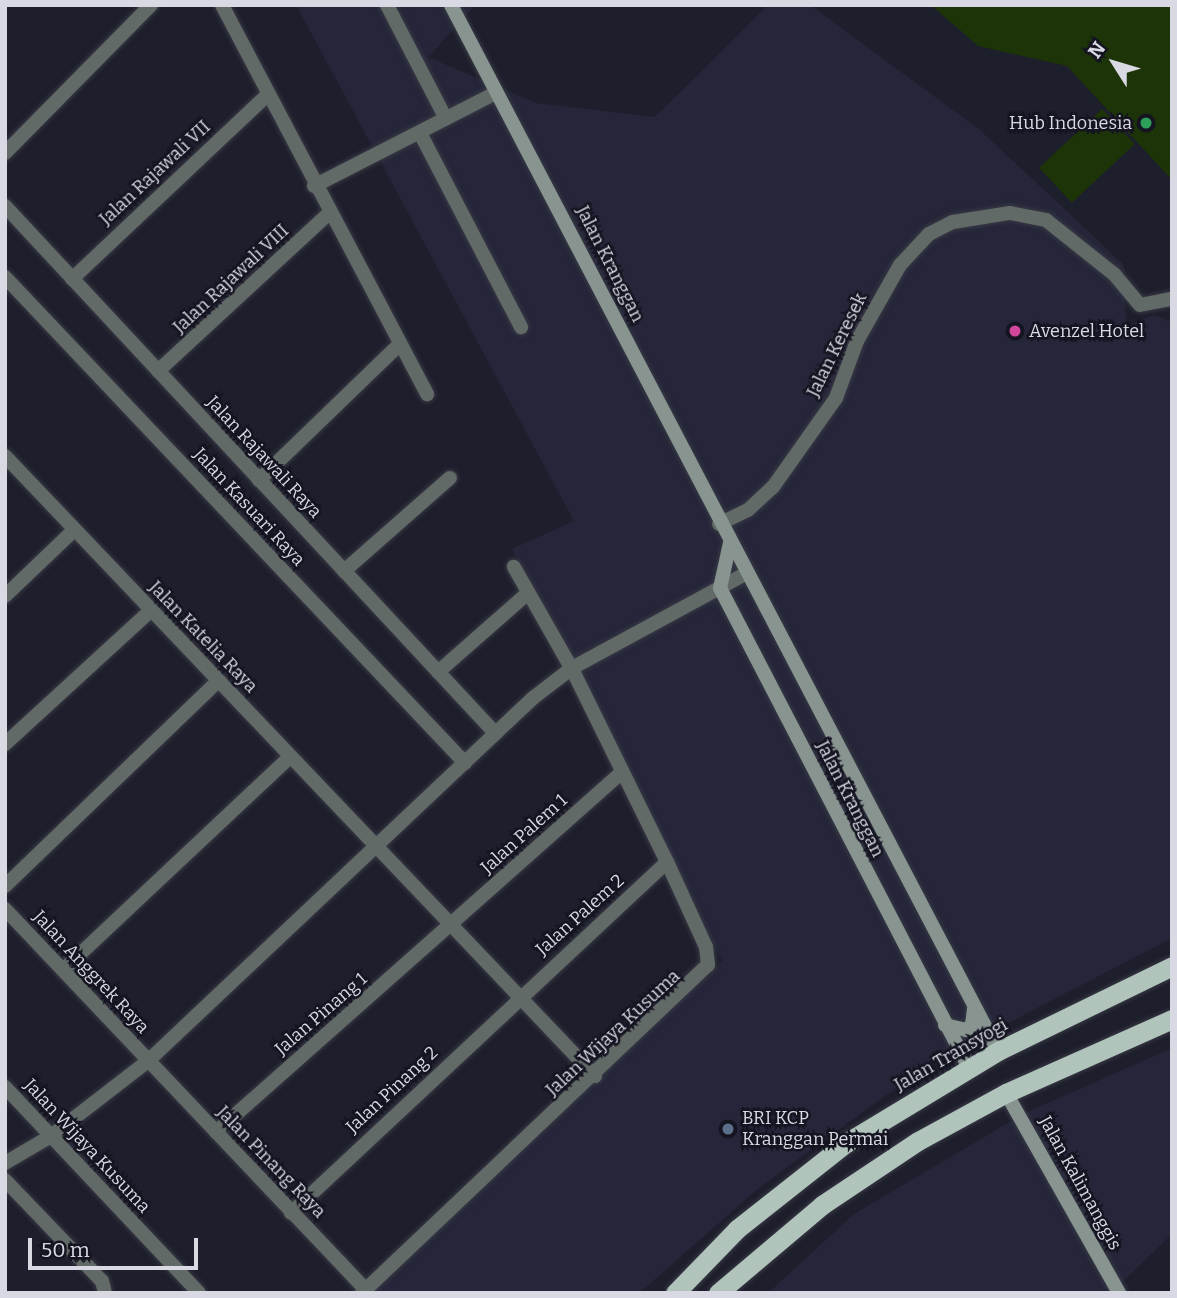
<!DOCTYPE html>
<html>
<head>
<meta charset="utf-8">
<style>
  body { margin:0 }
  #map { position:relative; width:1177px; height:1298px; overflow:hidden; background:#1e1f2c; font-family:Bitter,serif }
  div>[style] { position:absolute }
  .built>* { inset:0; background:#252639 }
  .green>* { inset:0; background:#1c3407; transform-origin:0 0 }
  .roads { filter:drop-shadow(0 0 2px #383945) drop-shadow(0 0 2px #383945) }
  .minor>* { height:14px; margin:-7px; padding:0 7px; transform-origin:7px; border-radius:7px; background:#626a67 }
  .secondary>* { height:14px; margin:-7px; padding:0 7px; transform-origin:7px; border-radius:7px; background:#87948f }
  .trunk>* { height:19px; margin:-9.5px; padding:0 9.5px; transform-origin:9.5px; border-radius:9.5px; background:#b0c4bc }
  .dots>* { width:19px; height:19px; translate:-50% -50%; box-sizing:border-box; border:4px solid #151522; border-radius:50% }
  span { translate:-50% -50%; white-space:nowrap; text-align:center; line-height:1.15; -webkit-text-stroke:5px #151522; paint-order:stroke }
  .poi-label { font-size:18px; color:#d8d9e2 }
  .right { translate:-100% -50%; text-align:right }
  .left { translate:0 -50%; text-align:left }
  .street-label { font-size:18px; color:#d8d9e2 }
  .frame { position:absolute; inset:0; border:7px solid #d8d9e2; pointer-events:none }
  .north { position:absolute; left:1079px; top:28px; width:70px; height:70px; -webkit-text-stroke:5px #151522; paint-order:stroke; rotate:307deg; font-size:19px; font-weight:700; line-height:28px; text-align:center; color:#d8d9e2 }
  .north::after { content:''; display:block; margin:auto; width:24px; height:32px; background:#d8d9e2; clip-path:polygon(50% 0,100% 100%,50% 72%,0 100%) }
  .scale { position:absolute; left:28px; top:1238px; width:170px; height:32px; box-sizing:border-box; border:4px solid #d8d9e2; border-top:0; padding-left:9px; font-size:21px; line-height:24px; white-space:nowrap; color:#d8d9e2; -webkit-text-stroke:5px #151522; paint-order:stroke }
</style>
</head>
<body>
<div id="map">
  <div class="built">
    <div style="clip-path:polygon(296px 5px,476px 5px,428px 57px,536px 103px,655px 117px,768px 5px,810px 5px,980px 130px,1124px 265px,1126px 326px,1154px 315px,1172px 322px,1172px 938px,929px 1064px,759px 1188px,639px 1293px,366px 1293px,722px 961px,512px 549px,574px 521px)"></div>
    <div style="clip-path:polygon(1172px 1048px,1172px 1234px,1111px 1293px,768px 1293px,854px 1214px,1023px 1114px)"></div>
  </div>
  <div class="green">
    <div style="clip-path:polygon(931px 5px,1172px 5px,1172px 180px,1067px 66px,978px 46px)"></div>
    <div style="left:1102px;top:109px;width:48px;height:86px;rotate:47deg"></div>
  </div>
  <div class="roads">
    <div class="minor">
      <div style="left:222px;top:5px;width:440px;rotate:62.2deg"></div>
      <div style="left:387px;top:5px;width:128px;rotate:62.6deg"></div>
      <div style="left:420px;top:133px;width:219px;rotate:62.5deg"></div>
      <div style="left:5px;top:153px;width:208px;rotate:-45.4deg"></div>
      <div style="left:314px;top:186px;width:204px;rotate:-27.1deg"></div>
      <div style="left:5px;top:206px;width:720px;rotate:47.08deg"></div>
      <div style="left:5px;top:277px;width:669px;rotate:46.57deg"></div>
      <div style="left:72px;top:279px;width:267px;rotate:-43.3deg"></div>
      <div style="left:158px;top:371px;width:231px;rotate:-42.7deg"></div>
      <div style="left:5px;top:456px;width:856px;rotate:46.42deg"></div>
      <div style="left:259px;top:480px;width:194px;rotate:-44deg"></div>
      <div style="left:719px;top:524px;width:32px;rotate:-26deg"></div>
      <div style="left:748px;top:510px;width:34px;rotate:-43deg"></div>
      <div style="left:773px;top:487px;width:109px;rotate:-54.7deg"></div>
      <div style="left:836px;top:398px;width:61px;rotate:-69.8deg"></div>
      <div style="left:857px;top:341px;width:87px;rotate:-60.5deg"></div>
      <div style="left:900px;top:265px;width:42px;rotate:-46.9deg"></div>
      <div style="left:929px;top:234px;width:27px;rotate:-27deg"></div>
      <div style="left:953px;top:222px;width:58px;rotate:-9deg"></div>
      <div style="left:1010px;top:213px;width:37px;rotate:11deg"></div>
      <div style="left:1046px;top:220px;width:87px;rotate:38.5deg"></div>
      <div style="left:1114px;top:274px;width:40px;rotate:50deg"></div>
      <div style="left:1140px;top:305px;width:33px;rotate:-11deg"></div>
      <div style="left:344px;top:571px;width:141px;rotate:-41.3deg"></div>
      <div style="left:5px;top:596px;width:95px;rotate:-43.7deg"></div>
      <div style="left:438px;top:672px;width:120px;rotate:-41.3deg"></div>
      <div style="left:5px;top:744px;width:198px;rotate:-42.5deg"></div>
      <div style="left:5px;top:886px;width:296px;rotate:-43.9deg"></div>
      <div style="left:5px;top:909px;width:525px;rotate:46.54deg"></div>
      <div style="left:63px;top:970px;width:311px;rotate:-43.2deg"></div>
      <div style="left:5px;top:1087px;width:283px;rotate:46.7deg"></div>
      <div style="left:216px;top:1132px;width:543px;rotate:-41.56deg"></div>
      <div style="left:5px;top:1163px;width:53px;rotate:-30.4deg"></div>
      <div style="left:51px;top:1136px;width:123px;rotate:-37.7deg"></div>
      <div style="left:148px;top:1061px;width:529px;rotate:-43.32deg"></div>
      <div style="left:533px;top:698px;width:49px;rotate:-37.6deg"></div>
      <div style="left:572px;top:668px;width:197px;rotate:-28.5deg"></div>
      <div style="left:5px;top:1180px;width:140px;rotate:46.2deg"></div>
      <div style="left:102px;top:1281px;width:12px;rotate:76deg"></div>
      <div style="left:291px;top:1213px;width:514px;rotate:-43.03deg"></div>
      <div style="left:362px;top:1293px;width:477px;rotate:-43.5deg"></div>
      <div style="left:708px;top:965px;width:18px;rotate:-96deg"></div>
      <div style="left:706px;top:947px;width:94px;rotate:-114.6deg"></div>
      <div style="left:667px;top:862px;width:213px;rotate:-116.2deg"></div>
      <div style="left:573px;top:671px;width:120px;rotate:-119.6deg"></div>
    </div>
    <div class="secondary">
      <div style="left:451px;top:5px;width:1180px;rotate:62.39deg"></div>
      <div style="left:730px;top:543px;width:46px;rotate:102.5deg"></div>
      <div style="left:720px;top:588px;width:541px;rotate:62.58deg"></div>
      <div style="left:945px;top:1025px;width:22px;rotate:13deg"></div>
      <div style="left:966px;top:1030px;width:8px;rotate:-40deg"></div>
      <div style="left:972px;top:1025px;width:16px;rotate:-83deg"></div>
      <div style="left:1006px;top:1093px;width:230px;rotate:60.5deg"></div>
    </div>
    <div class="trunk">
      <div style="left:675px;top:1293px;width:89px;rotate:-45.9deg"></div>
      <div style="left:737px;top:1229px;width:139px;rotate:-38.3deg"></div>
      <div style="left:846px;top:1143px;width:178px;rotate:-31.2deg"></div>
      <div style="left:998px;top:1051px;width:194px;rotate:-26deg"></div>
      <div style="left:718px;top:1293px;width:136px;rotate:-40.2deg"></div>
      <div style="left:822px;top:1205px;width:115px;rotate:-33.7deg"></div>
      <div style="left:918px;top:1141px;width:100px;rotate:-28.6deg"></div>
      <div style="left:1006px;top:1093px;width:182px;rotate:-24deg"></div>
    </div>
  </div>
  <div class="dots">
    <div style="left:1146px;top:123px;background:#2e9e5b"></div>
    <div style="left:1015px;top:331px;background:#d1479c"></div>
    <div style="left:728px;top:1129px;background:#5c6f8a"></div>
  </div>
  <div class="poi-label">
    <span class="right" style="left:1132px;top:123px">Hub Indonesia</span>
    <span class="left" style="left:1029px;top:331px">Avenzel Hotel</span>
    <span class="left" style="left:742px;top:1129px">BRI KCP<br>Kranggan Permai</span>
  </div>
  <div class="street-label">
    <span style="left:155px;top:173px;rotate:-43deg">Jalan Rajawali VII</span>
    <span style="left:610px;top:264px;rotate:63deg">Jalan Kranggan</span>
    <span style="left:231px;top:279px;rotate:-43deg">Jalan Rajawali VIII</span>
    <span style="left:837px;top:345px;rotate:-64deg">Jalan Keresek</span>
    <span style="left:264px;top:457px;rotate:47deg">Jalan Rajawali Raya</span>
    <span style="left:249px;top:507px;rotate:47deg">Jalan Kasuari Raya</span>
    <span style="left:203px;top:637px;rotate:46deg">Jalan Katelia Raya</span>
    <span style="left:850px;top:799px;rotate:63deg">Jalan Kranggan</span>
    <span style="left:524px;top:834px;rotate:-42deg">Jalan Palem 1</span>
    <span style="left:580px;top:915px;rotate:-42deg">Jalan Palem 2</span>
    <span style="left:91px;top:972px;rotate:47deg">Jalan Anggrek Raya</span>
    <span style="left:321px;top:1014px;rotate:-41deg">Jalan Pinang 1</span>
    <span style="left:613px;top:1033px;rotate:-43deg">Jalan Wijaya Kusuma</span>
    <span style="left:951px;top:1055px;rotate:-30deg">Jalan Transyogi</span>
    <span style="left:392px;top:1090px;rotate:-43deg">Jalan Pinang 2</span>
    <span style="left:87px;top:1146px;rotate:47deg">Jalan Wijaya Kusuma</span>
    <span style="left:271px;top:1162px;rotate:46deg">Jalan Pinang Raya</span>
    <span style="left:1080px;top:1183px;rotate:61deg">Jalan Kalimanggis</span>
  </div>
  <div class="frame"></div>
  <div class="north">N</div>
  <div class="scale">50 m</div>
</div>
</body>
</html>
